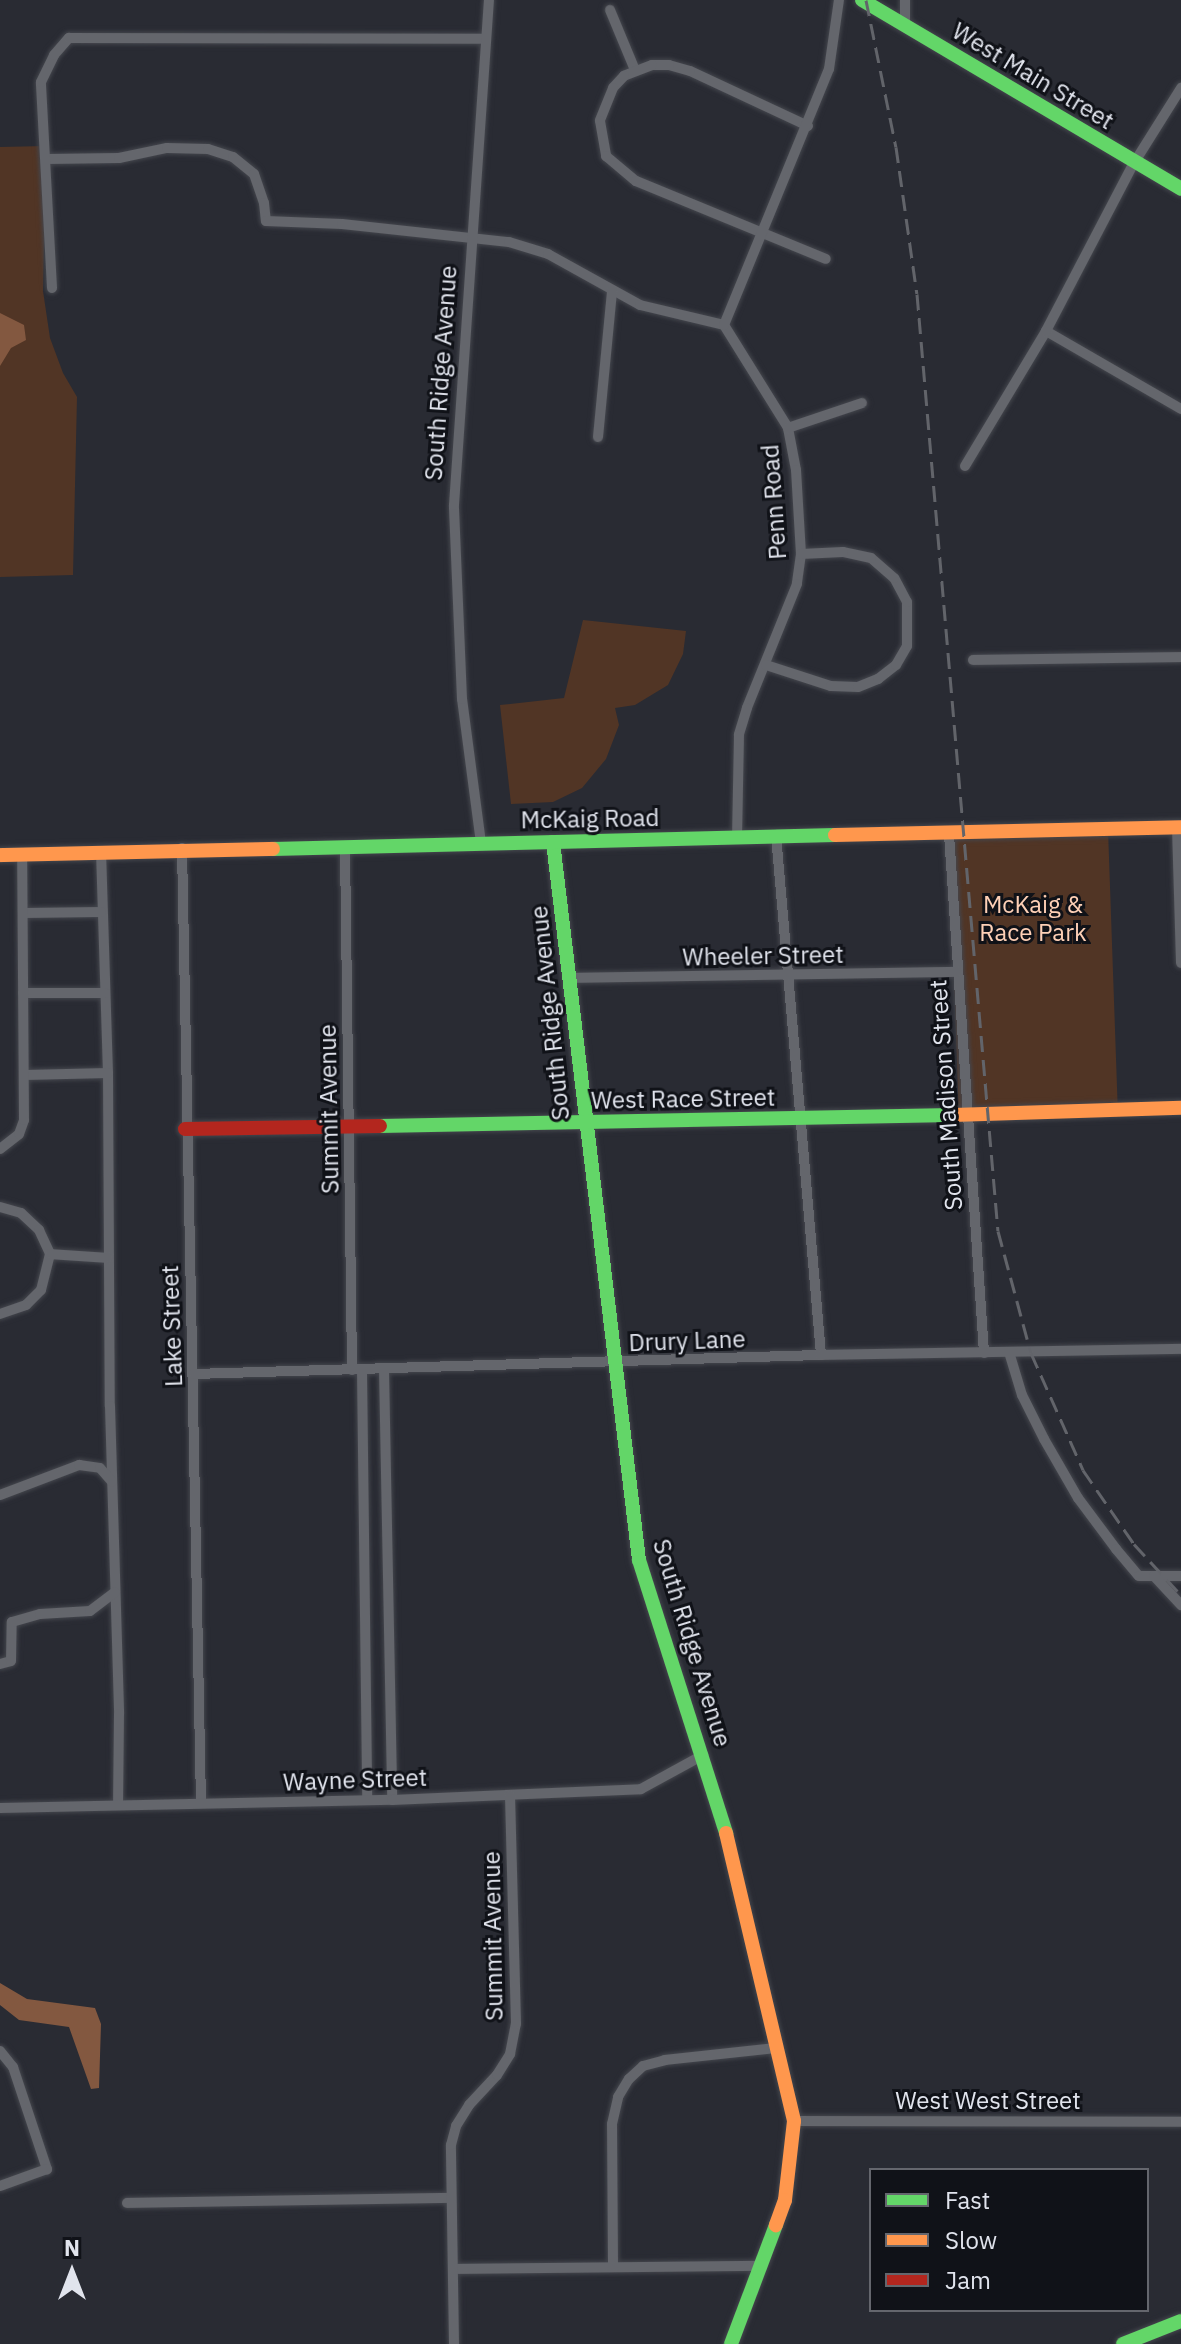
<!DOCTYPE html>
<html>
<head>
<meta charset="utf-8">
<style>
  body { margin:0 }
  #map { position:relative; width:1181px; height:2344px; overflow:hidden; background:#292b33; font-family:"IBM Plex Sans",sans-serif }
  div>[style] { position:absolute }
  .green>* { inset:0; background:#513525; transform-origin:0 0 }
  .water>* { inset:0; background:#835840 }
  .roads { filter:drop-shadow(0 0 2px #44464d) drop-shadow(0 0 2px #44464d) }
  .street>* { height:10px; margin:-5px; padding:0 5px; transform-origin:5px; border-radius:5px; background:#64666c }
  .fast>* { height:14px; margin:-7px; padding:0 7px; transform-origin:7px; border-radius:7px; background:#63d668 }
  .slow>* { height:14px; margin:-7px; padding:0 7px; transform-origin:7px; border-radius:7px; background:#ff974d }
  .jam>* { height:14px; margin:-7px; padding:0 7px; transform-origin:7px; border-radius:7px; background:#b3261e }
  .rail>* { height:3px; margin-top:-1.5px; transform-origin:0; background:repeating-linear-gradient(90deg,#62646a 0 16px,transparent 0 24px) }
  span { translate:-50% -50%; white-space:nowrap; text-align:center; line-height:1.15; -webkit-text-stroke:6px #101218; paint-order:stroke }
  .street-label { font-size:24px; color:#e1e4ed }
  .park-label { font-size:24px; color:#fed0b6 }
  .legend { position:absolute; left:869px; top:2168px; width:280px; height:144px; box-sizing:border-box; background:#101218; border:2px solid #64666d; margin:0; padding:10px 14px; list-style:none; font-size:24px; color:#e1e4ed }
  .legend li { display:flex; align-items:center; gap:16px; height:40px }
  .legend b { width:40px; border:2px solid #64666d }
  .north { position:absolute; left:32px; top:2232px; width:80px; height:80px; -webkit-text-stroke:6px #101218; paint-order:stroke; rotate:0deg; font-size:22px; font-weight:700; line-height:32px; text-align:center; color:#e1e4ed }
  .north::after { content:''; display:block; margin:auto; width:28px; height:36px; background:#e1e4ed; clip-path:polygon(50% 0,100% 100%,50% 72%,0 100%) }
</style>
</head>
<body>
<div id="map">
  <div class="green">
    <div style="clip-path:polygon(46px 146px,43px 291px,50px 338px,63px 373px,77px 397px,73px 575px,0 577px,0 147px)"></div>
    <div style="clip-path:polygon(583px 620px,686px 631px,683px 654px,668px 685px,635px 705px,615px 708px,619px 725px,606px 759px,582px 788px,553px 802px,511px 804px,500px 705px,564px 698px)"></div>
    <div style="left:1108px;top:829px;width:281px;height:159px;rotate:88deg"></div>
  </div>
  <div class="water">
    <div style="clip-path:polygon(0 313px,24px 325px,26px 340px,11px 348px,0 366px)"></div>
    <div style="clip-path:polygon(0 1983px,27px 1999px,95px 2008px,101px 2024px,99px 2088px,91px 2089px,69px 2027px,19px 2020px,0 2005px)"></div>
  </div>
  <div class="roads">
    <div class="street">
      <div style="left:905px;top:0;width:26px;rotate:90deg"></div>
      <div style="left:610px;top:10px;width:65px;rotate:67.4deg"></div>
      <div style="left:808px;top:126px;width:130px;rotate:-155deg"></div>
      <div style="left:690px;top:71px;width:22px;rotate:-164deg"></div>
      <div style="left:669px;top:65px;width:17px;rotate:180deg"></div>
      <div style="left:652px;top:65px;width:30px;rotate:159deg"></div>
      <div style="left:624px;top:76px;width:16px;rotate:133deg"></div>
      <div style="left:613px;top:88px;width:35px;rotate:112deg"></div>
      <div style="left:600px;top:121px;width:36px;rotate:80deg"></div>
      <div style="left:606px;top:156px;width:39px;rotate:40deg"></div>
      <div style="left:636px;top:181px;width:205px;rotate:22.3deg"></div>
      <div style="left:47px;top:159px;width:72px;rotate:-0.8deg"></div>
      <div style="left:119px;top:158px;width:49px;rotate:-11.8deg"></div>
      <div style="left:167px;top:148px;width:41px;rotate:1.4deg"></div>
      <div style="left:208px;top:149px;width:26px;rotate:18deg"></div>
      <div style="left:233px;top:157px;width:27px;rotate:39deg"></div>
      <div style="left:254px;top:174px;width:31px;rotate:71deg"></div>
      <div style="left:264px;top:203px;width:18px;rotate:84deg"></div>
      <div style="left:266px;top:221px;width:76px;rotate:2.3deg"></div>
      <div style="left:342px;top:224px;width:168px;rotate:6.2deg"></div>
      <div style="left:509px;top:242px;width:41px;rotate:17.1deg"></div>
      <div style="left:548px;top:254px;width:105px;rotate:29deg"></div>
      <div style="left:640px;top:305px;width:86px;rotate:13.4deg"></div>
      <div style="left:52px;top:288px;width:206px;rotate:-93.1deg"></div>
      <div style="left:41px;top:82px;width:30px;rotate:-64deg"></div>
      <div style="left:54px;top:55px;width:23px;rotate:-49deg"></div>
      <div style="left:69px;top:38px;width:417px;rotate:0.1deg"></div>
      <div style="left:724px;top:325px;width:121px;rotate:58.1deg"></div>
      <div style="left:788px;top:428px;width:43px;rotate:79.2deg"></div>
      <div style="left:796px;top:470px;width:84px;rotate:86.6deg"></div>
      <div style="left:801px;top:554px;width:30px;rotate:98deg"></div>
      <div style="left:797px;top:584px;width:134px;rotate:112deg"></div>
      <div style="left:747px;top:708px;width:28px;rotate:107deg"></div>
      <div style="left:739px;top:735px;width:102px;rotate:91.1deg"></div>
      <div style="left:724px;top:325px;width:277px;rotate:-67.7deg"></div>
      <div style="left:829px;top:69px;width:70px;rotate:-81.8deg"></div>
      <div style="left:1046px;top:331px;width:156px;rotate:30deg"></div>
      <div style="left:788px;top:428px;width:78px;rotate:-18.7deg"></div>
      <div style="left:598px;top:437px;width:147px;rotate:-84.5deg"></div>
      <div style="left:965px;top:466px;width:157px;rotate:-59deg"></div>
      <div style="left:1046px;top:331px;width:190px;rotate:-62.4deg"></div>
      <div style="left:1134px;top:163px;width:89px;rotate:-57.9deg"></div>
      <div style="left:973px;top:660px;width:208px;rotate:-0.8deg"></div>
      <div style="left:766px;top:665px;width:68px;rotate:17.9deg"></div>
      <div style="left:831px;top:686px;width:27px;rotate:2deg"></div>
      <div style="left:858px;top:687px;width:22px;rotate:-22deg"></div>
      <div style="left:878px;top:679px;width:23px;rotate:-38deg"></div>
      <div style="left:896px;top:665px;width:22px;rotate:-60deg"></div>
      <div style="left:907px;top:646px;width:44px;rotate:-90deg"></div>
      <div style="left:907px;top:602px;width:27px;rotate:-118deg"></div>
      <div style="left:894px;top:578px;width:30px;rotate:-139deg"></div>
      <div style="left:871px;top:558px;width:29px;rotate:-168deg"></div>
      <div style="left:843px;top:552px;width:42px;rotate:177.3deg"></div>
      <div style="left:1177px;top:827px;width:136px;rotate:88.3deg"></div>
      <div style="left:949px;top:834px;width:520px;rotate:86.14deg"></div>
      <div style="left:776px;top:835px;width:522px;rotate:85.05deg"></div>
      <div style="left:481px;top:843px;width:145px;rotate:-97.5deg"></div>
      <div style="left:462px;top:699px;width:194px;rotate:-92.4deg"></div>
      <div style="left:454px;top:505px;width:506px;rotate:-86.04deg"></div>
      <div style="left:345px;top:847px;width:523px;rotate:89.23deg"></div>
      <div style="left:182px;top:848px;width:955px;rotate:88.86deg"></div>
      <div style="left:101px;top:851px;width:222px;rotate:88.2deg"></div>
      <div style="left:108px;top:1073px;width:333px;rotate:89.7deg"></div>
      <div style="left:110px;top:1406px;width:308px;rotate:88.3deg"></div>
      <div style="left:119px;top:1714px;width:90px;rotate:90.6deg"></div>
      <div style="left:24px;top:913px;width:77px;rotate:-0.7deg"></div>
      <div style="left:569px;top:978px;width:389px;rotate:-0.9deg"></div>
      <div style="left:23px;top:993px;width:82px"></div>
      <div style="left:25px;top:1075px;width:83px;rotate:-1.4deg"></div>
      <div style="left:0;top:1149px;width:24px;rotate:-38deg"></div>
      <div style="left:19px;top:1134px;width:15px;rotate:-70deg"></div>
      <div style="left:24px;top:1120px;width:266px;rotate:-90.4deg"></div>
      <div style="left:0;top:1207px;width:22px;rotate:16deg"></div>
      <div style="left:21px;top:1213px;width:25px;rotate:43deg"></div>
      <div style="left:39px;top:1230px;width:26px;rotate:65deg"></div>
      <div style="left:50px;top:1254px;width:37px;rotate:104deg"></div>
      <div style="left:41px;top:1290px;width:21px;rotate:135deg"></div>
      <div style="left:26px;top:1305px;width:28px;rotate:161deg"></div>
      <div style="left:50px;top:1254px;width:58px;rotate:3.9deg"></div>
      <div style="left:1009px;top:1352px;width:45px;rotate:73.2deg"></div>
      <div style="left:1022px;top:1395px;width:49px;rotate:63.4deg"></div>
      <div style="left:1044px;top:1439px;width:68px;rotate:60deg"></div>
      <div style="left:1078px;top:1498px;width:64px;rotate:53.3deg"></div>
      <div style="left:1116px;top:1549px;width:35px;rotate:50deg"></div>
      <div style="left:1139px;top:1576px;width:42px"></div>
      <div style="left:384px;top:1369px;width:431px;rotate:88.9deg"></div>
      <div style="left:362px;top:1370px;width:430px;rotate:89.3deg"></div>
      <div style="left:194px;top:1374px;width:627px;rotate:-1.74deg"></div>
      <div style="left:821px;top:1355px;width:360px;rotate:-1deg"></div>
      <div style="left:0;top:1495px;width:85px;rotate:-20.8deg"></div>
      <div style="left:79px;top:1465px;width:21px;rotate:8deg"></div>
      <div style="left:100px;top:1468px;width:18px;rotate:49deg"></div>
      <div style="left:1154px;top:1576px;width:40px;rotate:47deg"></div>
      <div style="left:0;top:1664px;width:11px;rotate:-15deg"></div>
      <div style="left:11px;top:1661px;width:39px;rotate:-89deg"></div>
      <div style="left:12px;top:1622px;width:29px;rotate:-16deg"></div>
      <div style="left:40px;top:1614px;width:50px;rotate:-3.4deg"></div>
      <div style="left:90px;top:1611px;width:31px;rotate:-37deg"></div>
      <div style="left:0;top:1808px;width:392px;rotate:-1.2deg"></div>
      <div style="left:392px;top:1800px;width:249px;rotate:-2.5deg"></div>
      <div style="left:641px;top:1789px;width:71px;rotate:-28.7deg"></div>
      <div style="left:0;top:2051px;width:21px;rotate:51deg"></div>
      <div style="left:13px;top:2067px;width:108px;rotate:71.6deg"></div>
      <div style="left:47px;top:2169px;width:50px;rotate:160.1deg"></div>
      <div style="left:794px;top:2121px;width:387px;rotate:0.1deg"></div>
      <div style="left:127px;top:2203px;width:324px;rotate:-0.9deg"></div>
      <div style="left:613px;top:2265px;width:141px;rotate:-90.4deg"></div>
      <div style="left:612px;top:2124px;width:28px;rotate:-77deg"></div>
      <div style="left:618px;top:2097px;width:21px;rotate:-59deg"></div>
      <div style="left:629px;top:2079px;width:19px;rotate:-43deg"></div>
      <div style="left:643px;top:2066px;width:23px;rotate:-15deg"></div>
      <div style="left:665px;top:2060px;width:111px;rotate:-6.2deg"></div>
      <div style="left:453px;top:2269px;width:307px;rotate:-0.6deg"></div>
      <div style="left:454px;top:2344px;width:199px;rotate:-90.9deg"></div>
      <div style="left:451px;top:2145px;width:20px;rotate:-75deg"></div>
      <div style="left:456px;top:2126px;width:25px;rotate:-58deg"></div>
      <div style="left:469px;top:2105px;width:41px;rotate:-47deg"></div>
      <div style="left:497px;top:2075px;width:25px;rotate:-58deg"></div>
      <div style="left:510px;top:2054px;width:31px;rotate:-79deg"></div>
      <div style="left:516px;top:2024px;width:229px;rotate:-91.5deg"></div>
    </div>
    <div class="fast">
      <div style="left:862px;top:0;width:371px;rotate:30.6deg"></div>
      <div style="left:553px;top:842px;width:723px;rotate:83.17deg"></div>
      <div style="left:639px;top:1560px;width:287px;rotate:72.3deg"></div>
      <div style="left:273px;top:849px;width:562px;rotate:-1.43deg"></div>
      <div style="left:380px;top:1126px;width:573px;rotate:-1.1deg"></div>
      <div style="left:731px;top:2344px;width:127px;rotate:-69.3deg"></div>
      <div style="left:1123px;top:2344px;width:62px;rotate:-21.6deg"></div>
    </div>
    <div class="slow">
      <div style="left:835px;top:835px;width:346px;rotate:-1.3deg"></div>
      <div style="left:0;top:855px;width:273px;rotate:-1.3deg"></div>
      <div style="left:953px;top:1115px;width:228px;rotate:-1.8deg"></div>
      <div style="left:726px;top:1833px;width:296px;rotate:76.7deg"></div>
      <div style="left:794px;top:2121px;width:80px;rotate:96.5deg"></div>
      <div style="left:785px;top:2200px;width:27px;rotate:110deg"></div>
    </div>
    <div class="jam">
      <div style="left:185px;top:1129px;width:195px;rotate:-0.9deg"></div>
    </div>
  </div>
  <div class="rail">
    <div style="left:866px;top:0;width:150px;rotate:78.5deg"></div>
    <div style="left:896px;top:147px;width:148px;rotate:81.9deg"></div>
    <div style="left:917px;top:294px;width:940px;rotate:85.06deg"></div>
    <div style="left:998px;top:1231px;width:126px;rotate:74.9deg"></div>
    <div style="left:1031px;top:1353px;width:128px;rotate:66deg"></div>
    <div style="left:1083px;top:1470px;width:90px;rotate:55.4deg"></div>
    <div style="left:1134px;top:1544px;width:69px;rotate:47.3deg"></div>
  </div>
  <div class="street-label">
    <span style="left:1033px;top:76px;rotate:31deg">West Main Street</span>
    <span style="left:441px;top:373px;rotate:-86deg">South Ridge Avenue</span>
    <span style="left:774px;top:502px;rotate:-94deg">Penn Road</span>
    <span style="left:590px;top:819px;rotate:-1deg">McKaig Road</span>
    <span style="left:763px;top:956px;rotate:-1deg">Wheeler Street</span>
    <span style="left:550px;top:1013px;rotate:-96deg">South Ridge Avenue</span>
    <span style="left:946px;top:1095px;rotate:-94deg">South Madison Street</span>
    <span style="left:683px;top:1099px;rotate:-1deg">West Race Street</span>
    <span style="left:329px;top:1109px;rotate:-91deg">Summit Avenue</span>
    <span style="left:172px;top:1326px;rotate:-92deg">Lake Street</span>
    <span style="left:687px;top:1341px;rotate:-2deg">Drury Lane</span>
    <span style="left:692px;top:1643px;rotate:73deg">South Ridge Avenue</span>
    <span style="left:355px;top:1780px;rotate:-2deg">Wayne Street</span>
    <span style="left:493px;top:1936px;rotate:-91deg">Summit Avenue</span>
    <span style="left:988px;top:2101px">West West Street</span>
  </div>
  <div class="park-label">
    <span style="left:1033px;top:919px">McKaig &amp;<br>Race Park</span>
  </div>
  <ul class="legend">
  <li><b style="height:10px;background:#63d668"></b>Fast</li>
  <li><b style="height:10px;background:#ff974d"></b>Slow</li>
  <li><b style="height:10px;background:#b3261e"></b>Jam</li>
  </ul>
  <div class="north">N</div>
</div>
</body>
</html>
